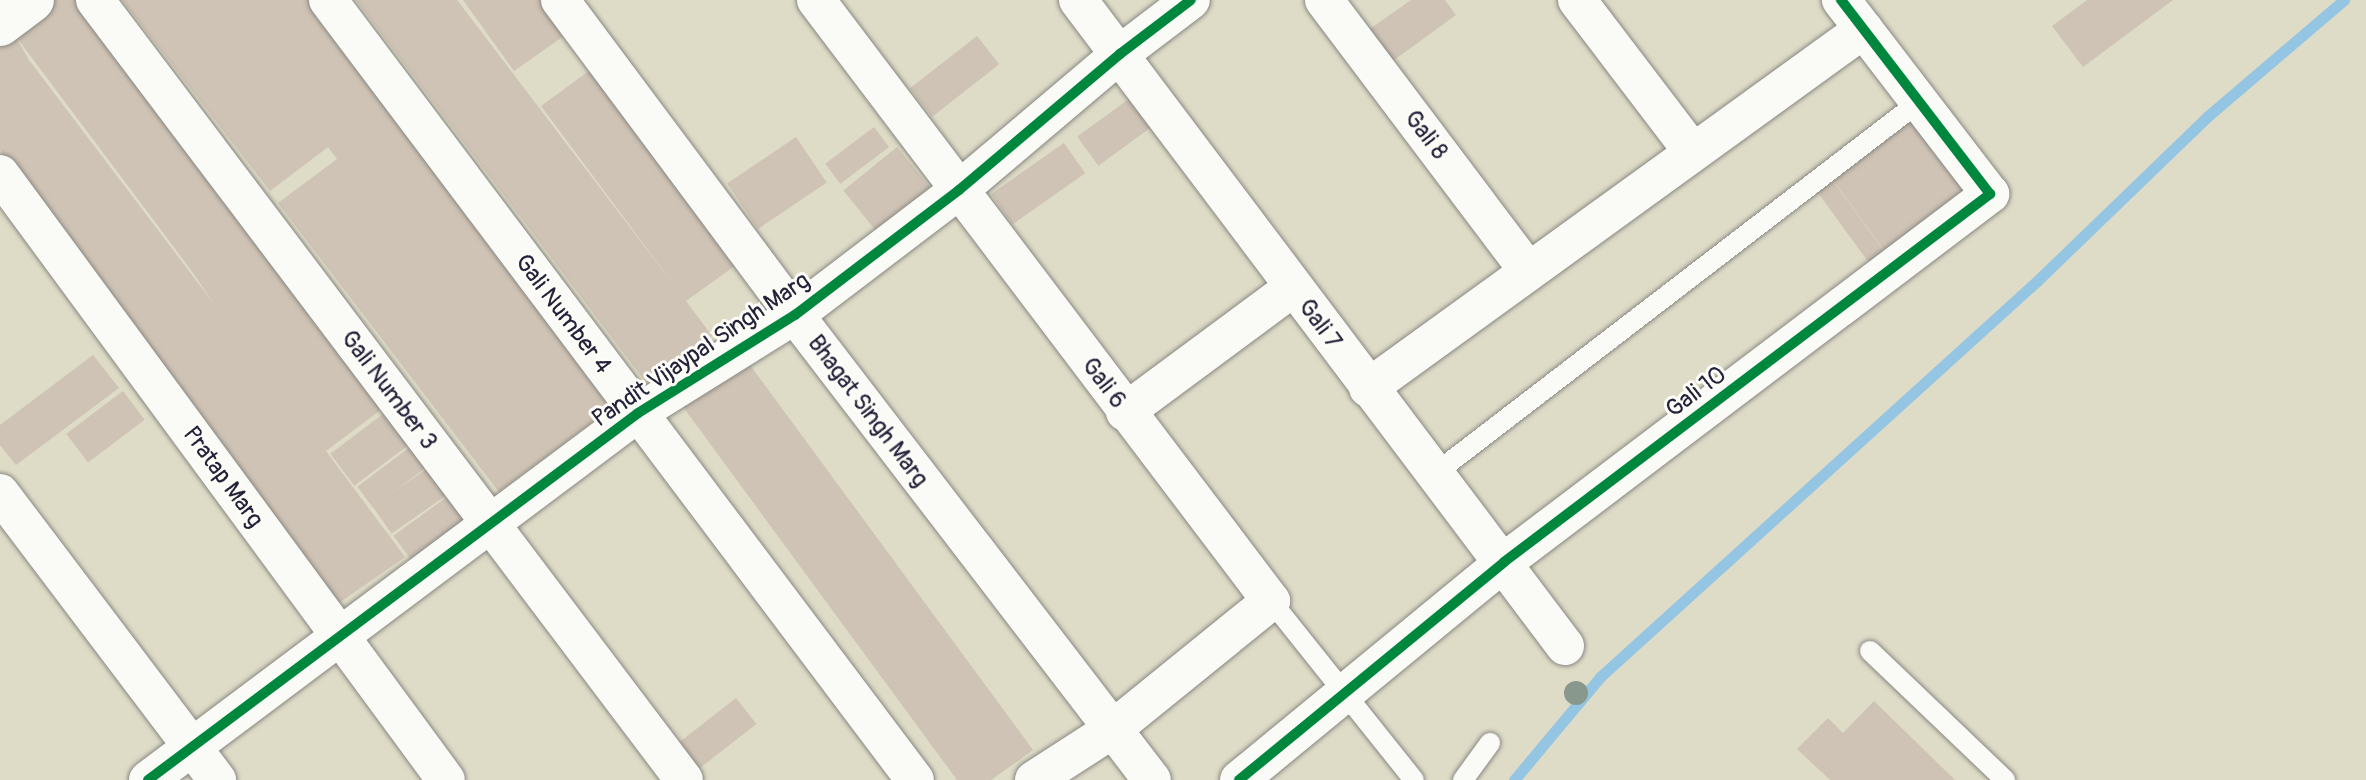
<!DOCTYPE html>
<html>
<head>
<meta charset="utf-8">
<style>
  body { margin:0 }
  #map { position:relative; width:2366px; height:780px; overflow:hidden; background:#dedbc7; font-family:Pangolin,sans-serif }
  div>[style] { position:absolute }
  .stream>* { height:11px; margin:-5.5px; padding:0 5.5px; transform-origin:5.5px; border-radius:5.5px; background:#94c5e2 }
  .building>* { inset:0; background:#cfc3b5; transform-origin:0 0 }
  .roads { filter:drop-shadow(0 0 2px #898882) drop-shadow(0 0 2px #898882) }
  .service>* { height:20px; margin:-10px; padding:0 10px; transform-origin:10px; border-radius:10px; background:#fafaf7 }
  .minor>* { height:38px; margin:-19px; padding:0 19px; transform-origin:19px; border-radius:19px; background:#fafaf7 }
  .tertiary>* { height:44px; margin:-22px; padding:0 22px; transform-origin:22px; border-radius:22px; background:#fafaf7 }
  .cycleway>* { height:10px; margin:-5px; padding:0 5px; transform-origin:5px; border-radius:5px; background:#00873e }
  .trees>* { width:24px; height:24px; margin:-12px; border-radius:50%; background:#88988c }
  span { translate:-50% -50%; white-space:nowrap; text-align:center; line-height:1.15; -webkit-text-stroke:6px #fdfcf7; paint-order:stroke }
  .street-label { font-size:24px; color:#22223b }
</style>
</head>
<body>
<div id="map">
  <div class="stream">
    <div style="left:1514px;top:780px;width:134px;rotate:-50.1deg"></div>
    <div style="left:1600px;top:677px;width:590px;rotate:-42.18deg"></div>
    <div style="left:2037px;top:281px;width:238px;rotate:-44deg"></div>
    <div style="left:2208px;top:116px;width:179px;rotate:-40.5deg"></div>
  </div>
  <div class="building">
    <div style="clip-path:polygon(evenodd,55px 0,83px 0,386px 406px,326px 451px,405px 557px,339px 603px,0 150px,0 40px,55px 0,14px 34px,191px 270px,214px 304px,29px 60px,14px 34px)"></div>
    <div style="clip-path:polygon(122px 0,315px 0,622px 400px,499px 492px,278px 203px,337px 159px,328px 147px,270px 191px)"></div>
    <div style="clip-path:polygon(356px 0,457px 0,677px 289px,541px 106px,597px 65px,743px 260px,686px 301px,712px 336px,647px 384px)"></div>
    <div style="clip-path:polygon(463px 0,548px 0,571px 31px,514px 71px)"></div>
    <div style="clip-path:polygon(1411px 0,1445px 0,1456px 15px,1390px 63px,1367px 31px)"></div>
    <div style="clip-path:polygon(2087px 0,2173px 0,2083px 67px,2052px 26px)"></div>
    <div style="left:977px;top:36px;width:36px;height:85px;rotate:52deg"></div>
    <div style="left:1129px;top:99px;width:36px;height:64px;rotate:54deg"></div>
    <div style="left:1918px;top:115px;width:91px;height:107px;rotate:54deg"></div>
    <div style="left:874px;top:127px;width:25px;height:61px;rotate:53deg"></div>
    <div style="left:796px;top:137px;width:55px;height:83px;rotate:56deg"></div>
    <div style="left:1064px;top:143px;width:37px;height:89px;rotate:55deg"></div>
    <div style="left:897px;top:147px;width:54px;height:69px;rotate:51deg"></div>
    <div style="left:1833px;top:181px;width:91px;height:19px;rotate:54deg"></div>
    <div style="clip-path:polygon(742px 354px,1033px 750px,991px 780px,957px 780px,678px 400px)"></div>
    <div style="clip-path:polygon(93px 355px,119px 388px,16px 465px,0 445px,0 425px)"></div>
    <div style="left:123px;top:391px;width:36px;height:71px;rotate:53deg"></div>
    <div style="left:391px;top:408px;width:40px;height:76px;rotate:53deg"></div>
    <div style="left:418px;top:441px;width:26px;height:76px;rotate:53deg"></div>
    <div style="left:435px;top:463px;width:33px;height:76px;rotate:55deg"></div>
    <div style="left:455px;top:491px;width:32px;height:76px;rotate:54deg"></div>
    <div style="left:736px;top:698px;width:33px;height:76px;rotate:52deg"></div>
    <div style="clip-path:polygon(1874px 701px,1955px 780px,1830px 780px,1797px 749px,1828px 718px,1843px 733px)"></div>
  </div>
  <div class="roads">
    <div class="service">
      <div style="left:1433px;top:475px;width:613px;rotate:-37.51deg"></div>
      <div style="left:1271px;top:601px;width:229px;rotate:51.4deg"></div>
      <div style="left:1870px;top:651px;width:187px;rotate:43.7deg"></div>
      <div style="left:1463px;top:780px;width:46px;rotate:-53.9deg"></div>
    </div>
    <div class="minor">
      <div style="left:95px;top:0;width:977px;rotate:52.94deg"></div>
      <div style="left:328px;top:0;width:976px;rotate:53.04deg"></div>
      <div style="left:560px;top:0;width:393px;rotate:53.3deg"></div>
      <div style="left:795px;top:315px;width:586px;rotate:52.49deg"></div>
      <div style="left:816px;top:0;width:754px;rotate:52.87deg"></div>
      <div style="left:1271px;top:601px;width:203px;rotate:141deg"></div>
      <div style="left:1113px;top:729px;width:94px;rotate:147.2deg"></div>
      <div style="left:1078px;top:0;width:809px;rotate:52.99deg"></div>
      <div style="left:1324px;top:0;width:339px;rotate:53deg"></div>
      <div style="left:1577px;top:0;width:191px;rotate:52.7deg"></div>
      <div style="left:0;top:174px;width:752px;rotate:53.65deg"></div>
      <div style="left:1368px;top:388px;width:612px;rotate:-35.9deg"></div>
      <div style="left:1125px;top:412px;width:210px;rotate:-36.5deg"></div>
      <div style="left:0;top:493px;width:360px;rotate:52.9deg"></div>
      <div style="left:148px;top:780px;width:612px;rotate:-36.83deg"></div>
      <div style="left:638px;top:413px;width:185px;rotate:-32deg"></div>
      <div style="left:795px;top:315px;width:206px;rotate:-37.3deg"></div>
      <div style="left:959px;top:190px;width:211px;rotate:-40.2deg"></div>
      <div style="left:1120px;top:54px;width:89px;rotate:-37.3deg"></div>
      <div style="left:1239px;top:780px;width:343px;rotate:-39.4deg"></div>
      <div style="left:1504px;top:562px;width:610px;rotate:-37.13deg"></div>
      <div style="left:1990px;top:194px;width:245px;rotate:-127.5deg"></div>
    </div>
    <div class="tertiary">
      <div style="left:0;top:24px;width:40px;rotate:-37deg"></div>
    </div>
  </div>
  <div class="cycleway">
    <div style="left:148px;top:780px;width:612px;rotate:-36.83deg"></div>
    <div style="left:638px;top:413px;width:185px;rotate:-32deg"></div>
    <div style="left:795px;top:315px;width:206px;rotate:-37.3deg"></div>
    <div style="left:959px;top:190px;width:211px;rotate:-40.2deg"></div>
    <div style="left:1120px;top:54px;width:89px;rotate:-37.3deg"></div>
    <div style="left:1239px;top:780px;width:343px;rotate:-39.4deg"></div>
    <div style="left:1504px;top:562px;width:610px;rotate:-37.13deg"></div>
    <div style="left:1990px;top:194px;width:245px;rotate:-127.5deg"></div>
  </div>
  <div class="trees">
    <div style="left:1576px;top:693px"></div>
  </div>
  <div class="street-label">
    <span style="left:1426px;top:135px;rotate:53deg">Gali 8</span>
    <span style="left:563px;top:314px;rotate:53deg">Gali Number 4</span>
    <span style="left:1320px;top:324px;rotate:54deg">Gali 7</span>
    <span style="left:701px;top:350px;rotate:-34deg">Pandit Vijaypal Singh Marg</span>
    <span style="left:1104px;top:383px;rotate:53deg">Gali 6</span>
    <span style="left:389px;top:390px;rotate:53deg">Gali Number 3</span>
    <span style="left:1696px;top:392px;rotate:-37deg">Gali 10</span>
    <span style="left:868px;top:411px;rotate:53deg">Bhagat Singh Marg</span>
    <span style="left:223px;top:477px;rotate:54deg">Pratap Marg</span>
  </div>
</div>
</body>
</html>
